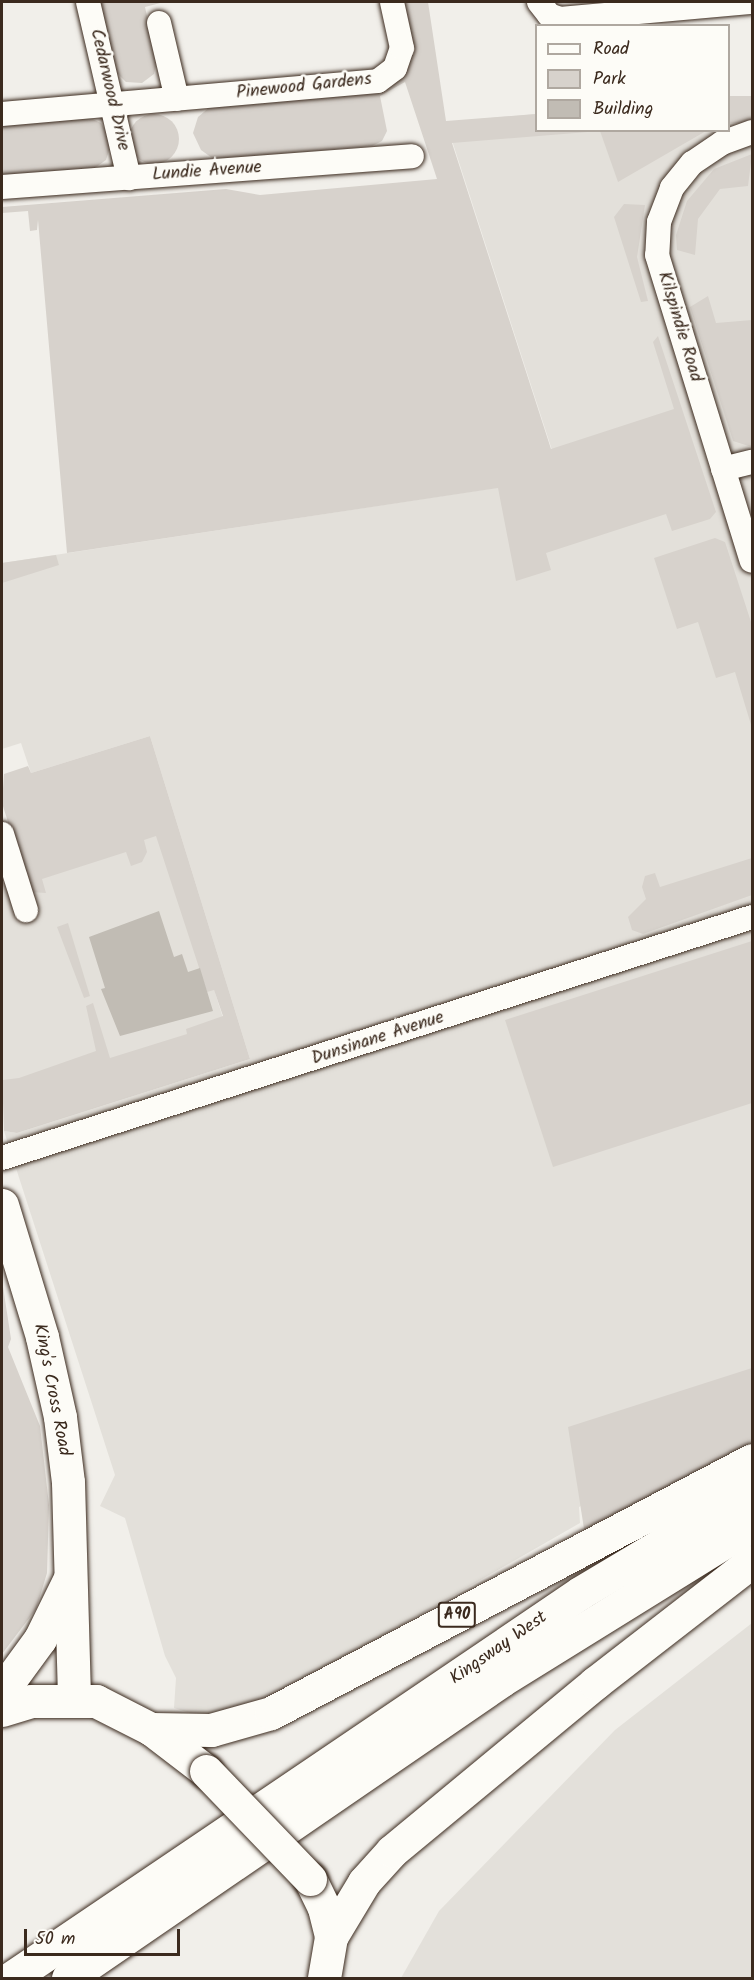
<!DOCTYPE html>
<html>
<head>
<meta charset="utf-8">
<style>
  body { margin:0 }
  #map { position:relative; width:754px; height:1980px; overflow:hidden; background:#f1efea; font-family:Kalam,sans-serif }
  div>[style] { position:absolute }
  .built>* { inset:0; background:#e3e0da }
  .green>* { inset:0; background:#d7d2cc; transform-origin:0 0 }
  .round { border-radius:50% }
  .building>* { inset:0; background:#c1bcb4 }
  .roads { filter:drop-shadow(0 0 2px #3b2a1e) drop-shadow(0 0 2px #3b2a1e) }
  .street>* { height:24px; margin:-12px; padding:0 12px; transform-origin:12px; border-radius:12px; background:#fdfcf7 }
  .secondary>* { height:33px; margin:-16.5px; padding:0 16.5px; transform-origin:16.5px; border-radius:16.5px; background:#fdfcf7 }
  .highway>* { height:33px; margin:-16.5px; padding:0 16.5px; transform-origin:16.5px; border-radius:16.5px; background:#fdfcf7 }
  .bridges { filter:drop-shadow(0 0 2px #3b2a1e) drop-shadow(0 0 2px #3b2a1e) }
  .secondary-bridge>* { height:33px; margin:-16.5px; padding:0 16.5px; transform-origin:16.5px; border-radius:16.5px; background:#fdfcf7 }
  span { translate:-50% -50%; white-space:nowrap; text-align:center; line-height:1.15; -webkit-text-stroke:5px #fdfcf7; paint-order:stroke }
  .shield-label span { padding:2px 4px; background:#fdfcf7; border:2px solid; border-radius:4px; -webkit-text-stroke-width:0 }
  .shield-label { font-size:16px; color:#3b2a1e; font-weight:700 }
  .street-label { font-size:18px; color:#3b2a1e }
  .frame { position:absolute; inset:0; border:3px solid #3b2a1e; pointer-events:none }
  .legend { position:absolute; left:535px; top:24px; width:195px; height:108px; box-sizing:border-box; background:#fdfcf7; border:2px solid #afa8a0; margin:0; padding:8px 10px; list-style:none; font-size:18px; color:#3b2a1e }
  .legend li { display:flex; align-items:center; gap:12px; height:30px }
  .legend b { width:30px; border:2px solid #afa8a0 }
  .scale { position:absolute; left:24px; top:1929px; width:156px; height:27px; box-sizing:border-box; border:3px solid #3b2a1e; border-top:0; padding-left:8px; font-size:18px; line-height:21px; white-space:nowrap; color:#3b2a1e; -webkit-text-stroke:4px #fdfcf7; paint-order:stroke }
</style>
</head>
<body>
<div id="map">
  <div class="built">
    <div style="clip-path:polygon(752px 96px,752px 1411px,579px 1507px,580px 1523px,250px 1712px,196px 1715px,174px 1708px,176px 1678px,165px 1656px,125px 1518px,100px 1506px,115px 1475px,4px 1131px,17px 1133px,250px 1059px,150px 736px,31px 773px,21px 743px,2px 749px,2px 563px,561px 478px,446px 122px,536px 114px,536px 130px,728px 130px,729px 98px)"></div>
    <div style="clip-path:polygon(164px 831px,229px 1037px,2px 1093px,2px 883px)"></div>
    <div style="clip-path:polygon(752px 1623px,752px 1978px,401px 1978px,439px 1911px,615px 1730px)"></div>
  </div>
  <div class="green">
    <div style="clip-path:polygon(99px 2px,164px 2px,145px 7px,157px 61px,154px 74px,142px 83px,126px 82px,115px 71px)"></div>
    <div style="clip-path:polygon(402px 2px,428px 2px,446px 121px,536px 114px,536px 130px,600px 131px,452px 143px,551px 449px,674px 409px,653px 342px,658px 336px,716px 512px,710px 519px,672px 531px,666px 514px,546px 553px,551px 570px,516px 581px,498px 488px,67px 553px,38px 220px,37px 230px,30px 231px,28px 211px,2px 213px,2px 207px,226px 189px,260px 195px,437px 179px,405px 82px,380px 96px,387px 131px,382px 141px,372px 146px,215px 160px,201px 150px,193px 133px,198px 117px,211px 106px,379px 92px)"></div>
    <div style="left:752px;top:96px;width:27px;height:23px;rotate:90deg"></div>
    <div class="round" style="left:129px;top:114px;width:50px;height:50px"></div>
    <div style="clip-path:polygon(86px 116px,101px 123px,112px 141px,106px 160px,89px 172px,2px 179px,2px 124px)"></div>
    <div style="clip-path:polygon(600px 131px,600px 130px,706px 131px,618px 182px)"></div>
    <div style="clip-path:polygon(752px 154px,748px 186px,720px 189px,698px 219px,695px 255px,677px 250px,676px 235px,687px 201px,714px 169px)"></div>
    <div style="clip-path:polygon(624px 204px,645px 205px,637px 257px,648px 301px,641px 302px,614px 217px)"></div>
    <div style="clip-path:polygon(708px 296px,716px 323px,752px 320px,752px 447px,733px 441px,690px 307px)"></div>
    <div style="clip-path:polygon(715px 538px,725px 542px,752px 625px,752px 728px,735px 672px,716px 678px,698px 622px,677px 629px,654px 558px)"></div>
    <div style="clip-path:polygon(56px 555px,59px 565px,2px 583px,2px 563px)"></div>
    <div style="clip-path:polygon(150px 736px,250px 1059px,17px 1133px,4px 1131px,2px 1075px,3px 1080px,19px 1078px,96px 1051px,86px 1006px,93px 1003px,110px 1058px,187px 1034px,186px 1029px,223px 1016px,214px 990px,207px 992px,156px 836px,144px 840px,147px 852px,142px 862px,131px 866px,126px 852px,42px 879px,46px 893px,30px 892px,2px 803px,4px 774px,28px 766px,31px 773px)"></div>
    <div style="clip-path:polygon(752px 858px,752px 895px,643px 934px,632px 930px,628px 917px,646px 899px,642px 887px,645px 876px,655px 873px,660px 887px)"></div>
    <div style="clip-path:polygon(68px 923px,90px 996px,84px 998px,57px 927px)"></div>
    <div style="clip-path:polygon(752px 941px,752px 1103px,553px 1167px,505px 1020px)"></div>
    <div style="clip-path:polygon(2px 1280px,11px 1339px,8px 1347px,40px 1426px,49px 1505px,47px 1573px,36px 1609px,2px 1654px)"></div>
    <div style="clip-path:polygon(752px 1368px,752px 1450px,585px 1535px,568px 1427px)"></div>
  </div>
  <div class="building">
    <div style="clip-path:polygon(159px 911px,174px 957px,182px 954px,188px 972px,200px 968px,213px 1011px,120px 1036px,101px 989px,105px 988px,89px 937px)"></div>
  </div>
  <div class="roads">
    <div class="street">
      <div style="left:88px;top:2px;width:181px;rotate:76.9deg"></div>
      <div style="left:539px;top:2px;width:16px;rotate:52deg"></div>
      <div style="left:549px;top:15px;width:12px;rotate:20deg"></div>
      <div style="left:560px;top:19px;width:193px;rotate:-5.1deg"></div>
      <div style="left:159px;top:23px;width:78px;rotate:76.7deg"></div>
      <div style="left:2px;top:114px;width:377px;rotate:-5deg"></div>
      <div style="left:378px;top:81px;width:21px;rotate:-37deg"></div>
      <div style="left:395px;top:68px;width:21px;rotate:-71deg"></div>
      <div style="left:402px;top:48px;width:47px;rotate:-102.3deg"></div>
      <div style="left:752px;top:132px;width:32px;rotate:160deg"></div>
      <div style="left:722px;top:143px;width:36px;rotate:146deg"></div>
      <div style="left:692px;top:163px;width:32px;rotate:129deg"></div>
      <div style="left:672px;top:188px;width:36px;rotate:111deg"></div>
      <div style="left:659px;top:222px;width:33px;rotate:93deg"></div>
      <div style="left:657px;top:255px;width:320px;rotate:72.8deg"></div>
      <div style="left:2px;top:187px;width:411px;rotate:-4.3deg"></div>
      <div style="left:723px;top:469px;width:30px;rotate:-14deg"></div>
      <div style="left:2px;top:834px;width:80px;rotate:72.5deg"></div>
      <div style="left:2px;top:1158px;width:788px;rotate:-17.81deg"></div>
    </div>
    <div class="secondary">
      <div style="left:2px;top:1205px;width:138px;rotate:73.1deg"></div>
      <div style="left:42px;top:1337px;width:82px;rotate:77.3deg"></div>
      <div style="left:60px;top:1417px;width:65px;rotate:83deg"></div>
      <div style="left:68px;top:1482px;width:216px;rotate:88.4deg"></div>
      <div style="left:2px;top:1691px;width:64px;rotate:-53.8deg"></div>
      <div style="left:40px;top:1639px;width:66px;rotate:-63.8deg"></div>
      <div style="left:2px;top:1710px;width:30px;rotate:-17deg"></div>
      <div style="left:31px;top:1701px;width:65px"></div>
      <div style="left:96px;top:1701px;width:62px;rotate:27deg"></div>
      <div style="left:151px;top:1729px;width:69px;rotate:37.4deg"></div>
      <div style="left:310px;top:1879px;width:32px;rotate:64deg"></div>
      <div style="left:324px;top:1908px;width:30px;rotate:76deg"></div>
      <div style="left:331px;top:1937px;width:42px;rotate:99.7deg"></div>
    </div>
    <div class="highway">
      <div style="left:151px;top:1729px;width:60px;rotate:1deg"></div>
      <div style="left:211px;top:1730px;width:62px;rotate:-15.8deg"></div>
      <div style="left:271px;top:1713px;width:543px;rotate:-27.74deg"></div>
      <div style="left:331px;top:1937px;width:64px;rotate:-59deg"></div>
      <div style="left:364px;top:1882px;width:42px;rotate:-47.9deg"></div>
      <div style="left:392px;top:1851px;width:264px;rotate:-39.6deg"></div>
      <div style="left:595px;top:1683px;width:199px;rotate:-37.8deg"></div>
      <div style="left:11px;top:1978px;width:687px;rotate:-34.08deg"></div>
      <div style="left:580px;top:1593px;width:200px;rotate:-30.9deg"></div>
      <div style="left:68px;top:1978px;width:526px;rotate:-34.47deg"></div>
      <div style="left:502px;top:1680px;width:294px;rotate:-31.8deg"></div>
    </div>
  </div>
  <div class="bridges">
    <div class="secondary-bridge">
      <div style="left:206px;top:1771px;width:150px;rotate:46.1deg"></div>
    </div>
  </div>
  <div class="shield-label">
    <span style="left:457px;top:1615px">A90</span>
  </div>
  <div class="street-label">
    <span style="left:304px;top:87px;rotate:-6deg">Pinewood Gardens</span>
    <span style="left:109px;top:90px;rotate:77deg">Cedarwood Drive</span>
    <span style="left:207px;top:172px;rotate:-4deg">Lundie Avenue</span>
    <span style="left:679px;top:327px;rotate:73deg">Kilspindie Road</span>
    <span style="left:378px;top:1039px;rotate:-18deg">Dunsinane Avenue</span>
    <span style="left:51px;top:1390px;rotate:79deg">King's Cross Road</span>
    <span style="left:499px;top:1649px;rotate:-35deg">Kingsway West</span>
  </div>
  <div class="frame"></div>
  <ul class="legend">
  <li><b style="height:8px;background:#fdfcf7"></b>Road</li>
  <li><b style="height:16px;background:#d7d2cc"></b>Park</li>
  <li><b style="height:16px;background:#c1bcb4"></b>Building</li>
  </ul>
  <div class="scale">50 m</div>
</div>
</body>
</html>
